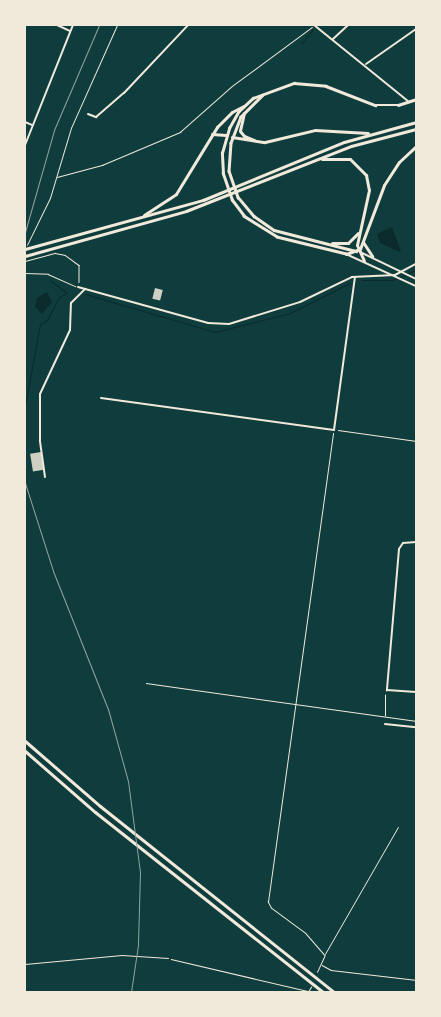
<!DOCTYPE html>
<html>
<head>
<meta charset="utf-8">
<style>
  body { margin:0 }
  #map { position:relative; width:441px; height:1017px; overflow:hidden; background:#0f3d3e; font-family:Raleway,sans-serif }
  div>[style] { position:absolute }
  .water>* { inset:0; background:#0a2a2b }
  .stream>* { height:1px; margin:-0.5px; padding:0 0.5px; transform-origin:0.5px; border-radius:0.5px; background:#0a2a2b }
  .building>* { inset:0; background:#cfcfc3; transform-origin:0 0 }
  .path>* { height:0.5px; margin:-0.25px; padding:0 0.25px; transform-origin:0.25px; border-radius:0.25px; background:#f1e9da }
  .service>* { height:0.5px; margin:-0.25px; padding:0 0.25px; transform-origin:0.25px; border-radius:0.25px; background:#f1e9da }
  .minor>* { height:2px; margin:-1px; padding:0 1px; transform-origin:1px; border-radius:1px; background:#f1e9da }
  .secondary>* { height:2.5px; margin:-1.25px; padding:0 1.25px; transform-origin:1.25px; border-radius:1.25px; background:#f1e9da }
  .motorway>* { height:3px; margin:-1.5px; padding:0 1.5px; transform-origin:1.5px; border-radius:1.5px; background:#f1e9da }
  .rail>* { height:1px; margin:-0.5px; padding:0 0.5px; transform-origin:0.5px; border-radius:0.5px; background:#97a49c }
  span { translate:-50% -50%; white-space:nowrap; text-align:center; line-height:1.15; -webkit-text-stroke:4.5px #f1e9da; paint-order:stroke }
  .frame { position:absolute; inset:0; border:26px solid #f1e9da; pointer-events:none }
</style>
</head>
<body>
<div id="map">
  <div class="water">
    <div style="clip-path:polygon(392px 227px,401px 251px,400px 252px,380px 243px,377px 234px)"></div>
    <div style="clip-path:polygon(47px 292px,52px 302px,42px 314px,35px 307px,37px 298px)"></div>
  </div>
  <div class="stream">
    <div style="left:301px;top:44px;width:19px;rotate:-51deg"></div>
    <div style="left:362px;top:280px;width:30px"></div>
    <div style="left:392px;top:280px;width:26px;rotate:-23deg"></div>
    <div style="left:85px;top:294px;width:135px;rotate:16.3deg"></div>
    <div style="left:215px;top:332px;width:77px;rotate:-14.2deg"></div>
    <div style="left:290px;top:313px;width:67px;rotate:-26.6deg"></div>
    <div style="left:25px;top:406px;width:83px;rotate:-79.6deg"></div>
    <div style="left:40px;top:324px;width:8px;rotate:-30deg"></div>
    <div style="left:47px;top:320px;width:26px;rotate:-62deg"></div>
    <div style="left:59px;top:297px;width:9px;rotate:-27deg"></div>
    <div style="left:67px;top:293px;width:21px;rotate:-143deg"></div>
  </div>
  <div class="building">
    <div style="left:155px;top:288px;width:8px;height:11px;rotate:14deg"></div>
    <div style="left:41px;top:452px;width:18px;height:11px;rotate:81deg"></div>
  </div>
  <div class="path">
    <div style="left:57px;top:177px;width:47px;rotate:-14.9deg"></div>
    <div style="left:102px;top:165px;width:85px;rotate:-22.9deg"></div>
    <div style="left:180px;top:132px;width:69px;rotate:-41.5deg"></div>
    <div style="left:232px;top:86px;width:99px;rotate:-36.4deg"></div>
    <div style="left:27px;top:245px;width:52px;rotate:-63.9deg"></div>
    <div style="left:50px;top:198px;width:73px;rotate:-73.3deg"></div>
    <div style="left:71px;top:128px;width:113px;rotate:-65.9deg"></div>
    <div style="left:25px;top:261px;width:31px;rotate:-15deg"></div>
    <div style="left:55px;top:253px;width:10px;rotate:11deg"></div>
    <div style="left:65px;top:255px;width:17px;rotate:36deg"></div>
    <div style="left:79px;top:265px;width:17px;rotate:90deg"></div>
    <div style="left:25px;top:273px;width:23px;rotate:2deg"></div>
    <div style="left:48px;top:274px;width:30px;rotate:24deg"></div>
    <div style="left:338px;top:430px;width:79px;rotate:8deg"></div>
    <div style="left:146px;top:683px;width:273px;rotate:8deg"></div>
    <div style="left:385px;top:716px;width:21px;rotate:-90deg"></div>
    <div style="left:325px;top:954px;width:146px;rotate:-60.1deg"></div>
    <div style="left:325px;top:956px;width:30px;rotate:-131deg"></div>
    <div style="left:305px;top:933px;width:42px;rotate:-143.7deg"></div>
    <div style="left:271px;top:908px;width:7px;rotate:-117deg"></div>
    <div style="left:268px;top:902px;width:473px;rotate:-82.1deg"></div>
    <div style="left:171px;top:959px;width:140px;rotate:13.2deg"></div>
    <div style="left:322px;top:965px;width:10px;rotate:29deg"></div>
    <div style="left:331px;top:970px;width:86px;rotate:6.7deg"></div>
    <div style="left:317px;top:972px;width:17px;rotate:-65deg"></div>
    <div style="left:308px;top:992px;width:6px;rotate:-59deg"></div>
  </div>
  <div class="service">
    <div style="left:25px;top:964px;width:97px;rotate:-5.3deg"></div>
    <div style="left:122px;top:955px;width:46px;rotate:3.7deg"></div>
  </div>
  <div class="minor">
    <div style="left:57px;top:25px;width:14px;rotate:25deg"></div>
    <div style="left:314px;top:25px;width:122px;rotate:39deg"></div>
    <div style="left:333px;top:39px;width:21px;rotate:-43deg"></div>
    <div style="left:366px;top:64px;width:61px;rotate:-35deg"></div>
    <div style="left:88px;top:114px;width:9px;rotate:21deg"></div>
    <div style="left:96px;top:117px;width:37px;rotate:-41deg"></div>
    <div style="left:124px;top:93px;width:93px;rotate:-46.7deg"></div>
    <div style="left:25px;top:122px;width:8px;rotate:23deg"></div>
    <div style="left:25px;top:145px;width:129px;rotate:-68.2deg"></div>
    <div style="left:360px;top:252px;width:62px;rotate:25.7deg"></div>
    <div style="left:346px;top:254px;width:77px;rotate:24.6deg"></div>
    <div style="left:78px;top:287px;width:135px;rotate:15.5deg"></div>
    <div style="left:208px;top:323px;width:21px;rotate:3deg"></div>
    <div style="left:229px;top:324px;width:74px;rotate:-17.2deg"></div>
    <div style="left:300px;top:302px;width:58px;rotate:-25.7deg"></div>
    <div style="left:352px;top:277px;width:43px;rotate:-2.7deg"></div>
    <div style="left:395px;top:275px;width:24px;rotate:-28deg"></div>
    <div style="left:101px;top:398px;width:235px;rotate:7.8deg"></div>
    <div style="left:334px;top:430px;width:154px;rotate:-82.2deg"></div>
    <div style="left:45px;top:477px;width:37px;rotate:-98deg"></div>
    <div style="left:40px;top:440px;width:46px;rotate:-90deg"></div>
    <div style="left:40px;top:394px;width:71px;rotate:-64.9deg"></div>
    <div style="left:70px;top:330px;width:27px;rotate:-88deg"></div>
    <div style="left:71px;top:303px;width:20px;rotate:-45deg"></div>
    <div style="left:416px;top:542px;width:13px;rotate:176deg"></div>
    <div style="left:403px;top:543px;width:7px;rotate:124deg"></div>
    <div style="left:399px;top:549px;width:142px;rotate:94.9deg"></div>
    <div style="left:387px;top:690px;width:29px;rotate:4deg"></div>
    <div style="left:385px;top:724px;width:31px;rotate:6deg"></div>
  </div>
  <div class="secondary">
    <div style="left:263px;top:95px;width:31px;rotate:135deg"></div>
    <div style="left:241px;top:117px;width:28px;rotate:111deg"></div>
    <div style="left:231px;top:143px;width:28px;rotate:94deg"></div>
    <div style="left:229px;top:171px;width:28px;rotate:71deg"></div>
    <div style="left:238px;top:197px;width:25px;rotate:50deg"></div>
    <div style="left:254px;top:216px;width:24px;rotate:35deg"></div>
    <div style="left:274px;top:230px;width:85px;rotate:14.4deg"></div>
    <div style="left:346px;top:254px;width:71px;rotate:-166.2deg"></div>
    <div style="left:277px;top:237px;width:39px;rotate:-148deg"></div>
    <div style="left:244px;top:216px;width:20px;rotate:-127deg"></div>
    <div style="left:232px;top:200px;width:28px;rotate:-109deg"></div>
    <div style="left:223px;top:174px;width:21px;rotate:-93deg"></div>
    <div style="left:222px;top:153px;width:26px;rotate:-74deg"></div>
    <div style="left:229px;top:128px;width:20px;rotate:-60deg"></div>
    <div style="left:239px;top:111px;width:19px;rotate:-43deg"></div>
    <div style="left:253px;top:98px;width:44px;rotate:-20.1deg"></div>
    <div style="left:294px;top:83px;width:32px;rotate:5deg"></div>
    <div style="left:326px;top:86px;width:53px;rotate:21.2deg"></div>
    <div style="left:375px;top:105px;width:23px"></div>
    <div style="left:398px;top:105px;width:19px;rotate:-18deg"></div>
  </div>
  <div class="motorway">
    <div style="left:244px;top:113px;width:18px;rotate:103deg"></div>
    <div style="left:240px;top:131px;width:6px;rotate:51deg"></div>
    <div style="left:244px;top:136px;width:11px;rotate:22deg"></div>
    <div style="left:212px;top:134px;width:14px;rotate:4deg"></div>
    <div style="left:232px;top:137px;width:33px;rotate:9deg"></div>
    <div style="left:265px;top:142px;width:51px;rotate:-13.5deg"></div>
    <div style="left:315px;top:130px;width:53px;rotate:3.2deg"></div>
    <div style="left:322px;top:159px;width:28px"></div>
    <div style="left:350px;top:159px;width:23px;rotate:45deg"></div>
    <div style="left:366px;top:175px;width:15px;rotate:79deg"></div>
    <div style="left:369px;top:190px;width:56px;rotate:102.3deg"></div>
    <div style="left:357px;top:245px;width:17px;rotate:66deg"></div>
    <div style="left:144px;top:215px;width:38px;rotate:-33deg"></div>
    <div style="left:176px;top:194px;width:79px;rotate:-58.5deg"></div>
    <div style="left:217px;top:127px;width:21px;rotate:-45deg"></div>
    <div style="left:232px;top:112px;width:13px;rotate:-27deg"></div>
    <div style="left:363px;top:242px;width:17px;rotate:57deg"></div>
    <div style="left:332px;top:243px;width:16px"></div>
    <div style="left:348px;top:243px;width:14px;rotate:-45deg"></div>
    <div style="left:25px;top:249px;width:185px;rotate:-15.4deg"></div>
    <div style="left:203px;top:200px;width:152px;rotate:-22.4deg"></div>
    <div style="left:344px;top:142px;width:75px;rotate:-15.5deg"></div>
    <div style="left:346px;top:254px;width:15px;rotate:-20deg"></div>
    <div style="left:360px;top:249px;width:68px;rotate:-69.4deg"></div>
    <div style="left:384px;top:185px;width:27px;rotate:-57deg"></div>
    <div style="left:399px;top:162px;width:23px;rotate:-43deg"></div>
    <div style="left:25px;top:256px;width:167px;rotate:-15.6deg"></div>
    <div style="left:186px;top:211px;width:177px;rotate:-21.5deg"></div>
    <div style="left:351px;top:146px;width:67px;rotate:-14.7deg"></div>
    <div style="left:25px;top:741px;width:99px;rotate:40.9deg"></div>
    <div style="left:100px;top:806px;width:299px;rotate:38.5deg"></div>
    <div style="left:25px;top:751px;width:93px;rotate:41.1deg"></div>
    <div style="left:95px;top:812px;width:290px;rotate:38.3deg"></div>
  </div>
  <div class="rail">
    <div style="left:25px;top:232px;width:106px;rotate:-74.1deg"></div>
    <div style="left:54px;top:130px;width:114px;rotate:-66.8deg"></div>
    <div style="left:25px;top:483px;width:92px;rotate:72.3deg"></div>
    <div style="left:53px;top:571px;width:149px;rotate:68.3deg"></div>
    <div style="left:108px;top:709px;width:75px;rotate:74.5deg"></div>
    <div style="left:128px;top:781px;width:92px;rotate:82.5deg"></div>
    <div style="left:140px;top:872px;width:73px;rotate:91.6deg"></div>
    <div style="left:138px;top:945px;width:48px;rotate:98.5deg"></div>
  </div>
  <div class="frame"></div>
</div>
</body>
</html>
